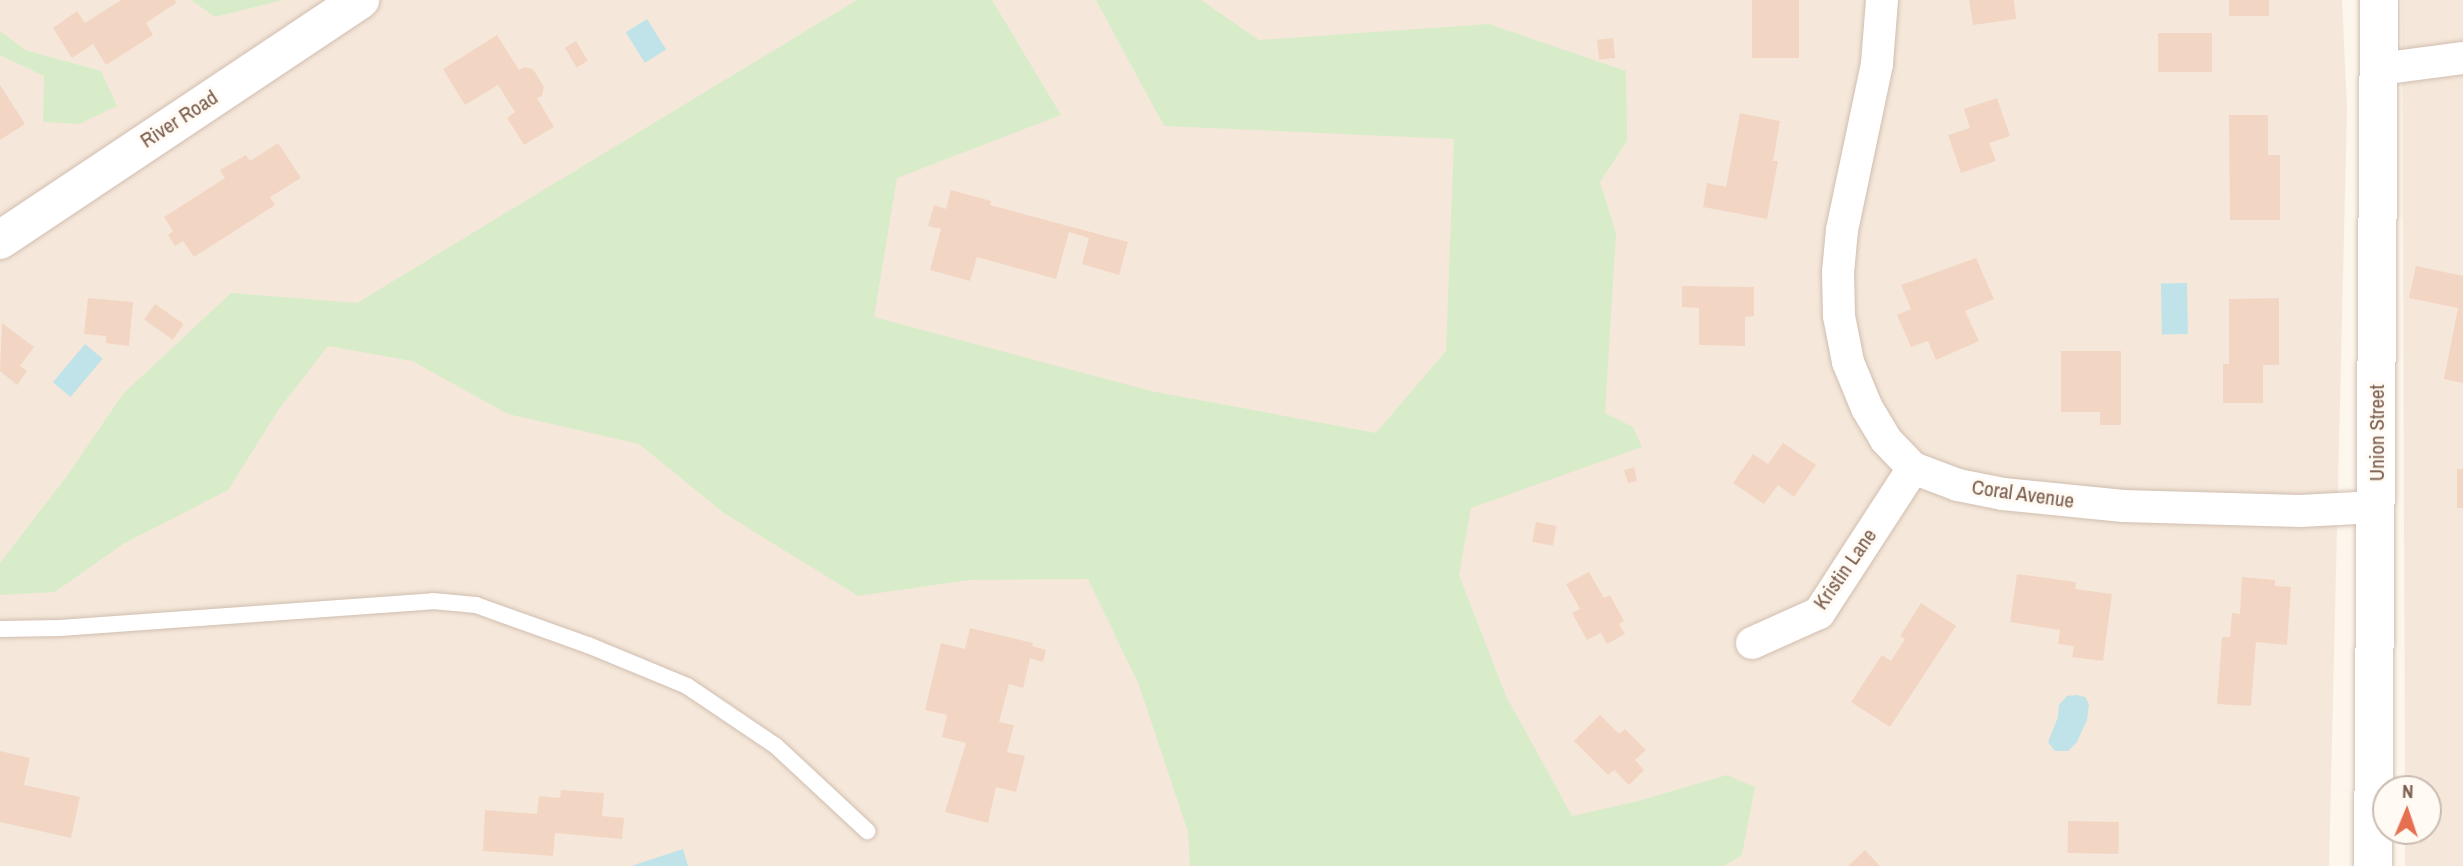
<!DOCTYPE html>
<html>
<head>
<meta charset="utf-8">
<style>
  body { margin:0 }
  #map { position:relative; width:2463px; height:866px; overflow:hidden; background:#fdf6ec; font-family:"Archivo Narrow",sans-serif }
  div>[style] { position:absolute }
  .residential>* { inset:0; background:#f5e8da }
  .green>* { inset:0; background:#d8ecc9 }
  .water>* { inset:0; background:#bfe3e8; transform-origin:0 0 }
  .building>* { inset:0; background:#f3d5c3; transform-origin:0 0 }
  .roads { filter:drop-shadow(0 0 2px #d1beb0) drop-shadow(0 0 2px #d1beb0) }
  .lane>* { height:16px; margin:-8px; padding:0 8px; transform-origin:8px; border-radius:8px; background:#fff }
  .street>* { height:32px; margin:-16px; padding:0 16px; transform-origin:16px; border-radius:16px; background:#fff }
  .secondary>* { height:38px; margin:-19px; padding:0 19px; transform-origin:19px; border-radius:19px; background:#fff }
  span { translate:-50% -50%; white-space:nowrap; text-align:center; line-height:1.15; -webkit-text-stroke:6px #fffaf3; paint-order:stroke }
  .street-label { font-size:21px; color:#7a5c4d }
  .north { position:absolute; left:2372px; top:775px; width:70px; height:70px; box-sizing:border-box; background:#fffaf3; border:2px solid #cabbb1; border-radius:50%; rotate:2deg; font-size:19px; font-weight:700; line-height:28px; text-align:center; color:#7a5c4d }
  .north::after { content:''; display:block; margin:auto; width:24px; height:32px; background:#e76f51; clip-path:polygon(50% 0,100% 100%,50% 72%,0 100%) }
</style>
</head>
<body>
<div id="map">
  <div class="residential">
    <div style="clip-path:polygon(0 0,2342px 0,2347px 108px,2329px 866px,0 866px)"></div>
    <div style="clip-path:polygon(2402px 0,2463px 0,2463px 866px,2405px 866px,2405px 831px,2428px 831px,2428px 789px,2405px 789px)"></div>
  </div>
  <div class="green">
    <div style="clip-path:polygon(191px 0,283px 0,215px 17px)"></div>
    <div style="clip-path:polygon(857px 0,992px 0,1061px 115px,897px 178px,874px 317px,1151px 391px,1376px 433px,1446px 351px,1454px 139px,1164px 126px,1096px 0,1201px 0,1259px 40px,1489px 24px,1626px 71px,1627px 141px,1600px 182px,1616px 233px,1605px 413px,1633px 427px,1642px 447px,1471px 508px,1459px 575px,1506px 696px,1572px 816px,1638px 801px,1727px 775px,1755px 787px,1742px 855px,1724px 866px,1190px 866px,1188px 832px,1139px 685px,1088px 579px,969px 580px,858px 596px,724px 513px,639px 444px,508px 414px,412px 361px,328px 346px,279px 409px,228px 490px,123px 544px,55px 592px,0 595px,0 563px,67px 476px,123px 394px,231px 293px,357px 303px)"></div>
    <div style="clip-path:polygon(0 31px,25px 50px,101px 71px,117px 106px,79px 124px,43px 122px,44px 76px,0 55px)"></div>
  </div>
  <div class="water">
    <div style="left:647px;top:19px;width:36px;height:25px;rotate:58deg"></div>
    <div style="left:2187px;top:283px;width:51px;height:26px;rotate:89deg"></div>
    <div style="left:85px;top:344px;width:23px;height:50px;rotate:40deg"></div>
    <div style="clip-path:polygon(2076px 695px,2085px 697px,2089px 704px,2087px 720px,2077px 742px,2068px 751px,2055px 751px,2048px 742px,2058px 717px,2059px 705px,2067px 696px)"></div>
    <div style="clip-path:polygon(683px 849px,688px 866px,631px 866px)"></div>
  </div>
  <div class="building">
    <div style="clip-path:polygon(121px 0,175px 0,176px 3px,146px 23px,153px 35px,106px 65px,93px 44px,72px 58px,53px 28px,77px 11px,85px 23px)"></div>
    <div style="left:1752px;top:0;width:47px;height:58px"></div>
    <div style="clip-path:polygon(1969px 0,2014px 0,2016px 19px,1973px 25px)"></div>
    <div style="left:2229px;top:0;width:40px;height:16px"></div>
    <div style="left:2158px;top:33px;width:54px;height:39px"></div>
    <div style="clip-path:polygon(497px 35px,519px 70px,524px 67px,533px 69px,544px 87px,542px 96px,537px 98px,554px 127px,524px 145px,507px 118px,515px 112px,498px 85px,465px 105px,443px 69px)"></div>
    <div style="left:1613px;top:38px;width:20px;height:16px;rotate:84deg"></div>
    <div style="left:576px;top:41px;width:23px;height:13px;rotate:59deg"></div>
    <div style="clip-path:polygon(0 85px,25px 124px,0 140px)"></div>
    <div style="clip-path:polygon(1997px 98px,2010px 136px,1989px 143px,1996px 161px,1961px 173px,1948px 135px,1970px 128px,1964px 109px)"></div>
    <div style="clip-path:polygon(1740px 113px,1780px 121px,1773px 161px,1778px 161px,1767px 219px,1703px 207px,1707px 183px,1726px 187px)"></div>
    <div style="clip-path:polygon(2229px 115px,2268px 115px,2268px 155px,2280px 155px,2280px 220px,2230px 220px)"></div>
    <div style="clip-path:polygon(278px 143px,301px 178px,270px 197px,275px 205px,194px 257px,183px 241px,175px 246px,168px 235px,173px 231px,164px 217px,225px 178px,220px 170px,246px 155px,250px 161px)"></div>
    <div style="clip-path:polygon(951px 190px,991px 201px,990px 205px,1128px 242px,1119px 275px,1082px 264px,1089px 238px,1069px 232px,1056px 279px,977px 257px,970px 281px,930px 270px,941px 229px,928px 226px,934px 205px,946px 209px)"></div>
    <div style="clip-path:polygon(1976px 258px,1994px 299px,1965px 311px,1979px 341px,1936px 360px,1928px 341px,1911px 347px,1897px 315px,1911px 309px,1901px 285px)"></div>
    <div style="clip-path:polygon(2416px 266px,2463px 276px,2463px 383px,2444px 379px,2458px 308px,2409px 298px)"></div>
    <div style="clip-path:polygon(1682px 286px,1754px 287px,1754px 316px,1745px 317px,1745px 346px,1699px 345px,1699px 308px,1682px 307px)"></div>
    <div style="clip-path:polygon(88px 298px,133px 302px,129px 346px,106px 343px,106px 336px,84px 334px)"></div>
    <div style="clip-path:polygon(2279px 298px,2279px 365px,2263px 365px,2263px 403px,2223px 403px,2223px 364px,2229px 364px,2229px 299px)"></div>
    <div style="left:155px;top:304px;width:35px;height:19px;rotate:35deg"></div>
    <div style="clip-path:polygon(2px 323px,34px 347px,20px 366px,27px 371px,17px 385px,0 371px)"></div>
    <div style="clip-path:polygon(2061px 351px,2121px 351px,2121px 425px,2100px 425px,2100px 412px,2061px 412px)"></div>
    <div style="clip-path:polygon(1783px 443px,1816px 465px,1794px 497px,1778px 485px,1764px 504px,1733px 483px,1753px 454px,1768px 464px)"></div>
    <div style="clip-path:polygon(1634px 467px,1637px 481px,1628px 483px,1624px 470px)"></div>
    <div style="left:2457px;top:469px;width:6px;height:39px"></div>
    <div style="left:1536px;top:522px;width:21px;height:20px;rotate:11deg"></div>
    <div style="clip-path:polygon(1589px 572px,1604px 598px,1610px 595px,1624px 621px,1619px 624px,1625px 634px,1607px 644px,1601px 633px,1587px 640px,1572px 613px,1580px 609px,1566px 584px)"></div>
    <div style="clip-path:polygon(2017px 574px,2076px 582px,2075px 589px,2112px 594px,2103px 661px,2072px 657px,2074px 646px,2058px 644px,2060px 630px,2010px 622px)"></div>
    <div style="clip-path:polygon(2242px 577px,2275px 580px,2275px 586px,2291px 587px,2287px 645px,2256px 642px,2251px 706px,2217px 704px,2222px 637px,2230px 637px,2232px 613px,2240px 614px)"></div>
    <div style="clip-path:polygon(1921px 603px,1956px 626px,1890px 727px,1851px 702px,1882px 655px,1891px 661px,1905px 639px,1900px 636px)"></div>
    <div style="clip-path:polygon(970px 628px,1033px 643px,1032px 646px,1046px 650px,1043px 662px,1030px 658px,1023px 688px,1009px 684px,999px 722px,1014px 725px,1007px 752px,1025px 756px,1016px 792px,996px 787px,988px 823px,945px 812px,966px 743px,942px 737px,947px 715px,925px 710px,941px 643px,965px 649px)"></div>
    <div style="clip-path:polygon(1600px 715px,1619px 734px,1625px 729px,1646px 750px,1635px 760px,1644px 770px,1629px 785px,1614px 770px,1608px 775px,1574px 741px)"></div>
    <div style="clip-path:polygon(0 751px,30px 758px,24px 785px,80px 797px,71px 838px,0 822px)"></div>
    <div style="clip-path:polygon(561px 790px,604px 793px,602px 816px,624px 818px,622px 839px,555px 833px,553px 856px,483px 851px,485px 810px,537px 814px,539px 796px,560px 798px)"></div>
    <div style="left:2068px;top:821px;width:51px;height:32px;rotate:1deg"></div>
    <div style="clip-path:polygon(1865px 850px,1880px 866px,1848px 866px)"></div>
  </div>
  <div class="roads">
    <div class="lane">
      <div style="left:0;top:629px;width:60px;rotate:-1deg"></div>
      <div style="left:60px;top:628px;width:374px;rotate:-4.1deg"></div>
      <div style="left:433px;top:601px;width:43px;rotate:5.3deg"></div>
      <div style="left:476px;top:605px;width:119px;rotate:19.7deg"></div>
      <div style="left:588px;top:645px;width:107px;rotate:22.5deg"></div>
      <div style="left:687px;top:686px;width:107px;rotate:34deg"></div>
      <div style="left:776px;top:746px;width:125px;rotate:43deg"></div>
    </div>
    <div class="street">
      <div style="left:1882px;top:0;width:64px;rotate:94.5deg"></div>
      <div style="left:1877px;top:64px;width:170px;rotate:101.9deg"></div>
      <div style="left:1842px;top:230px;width:42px;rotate:95.4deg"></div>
      <div style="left:1838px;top:272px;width:44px;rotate:88.7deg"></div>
      <div style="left:1839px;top:316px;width:47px;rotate:78.9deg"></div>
      <div style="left:1848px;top:362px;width:50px;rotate:67.6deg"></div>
      <div style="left:1867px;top:408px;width:37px;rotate:59deg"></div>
      <div style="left:1886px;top:440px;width:39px;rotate:46deg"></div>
      <div style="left:1913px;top:468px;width:48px;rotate:20.7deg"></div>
      <div style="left:1958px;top:485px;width:46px;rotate:11.3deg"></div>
      <div style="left:2003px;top:494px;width:121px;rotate:5.7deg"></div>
      <div style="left:2123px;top:506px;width:177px;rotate:1.6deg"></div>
      <div style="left:2300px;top:511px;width:76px;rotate:-3deg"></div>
      <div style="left:2379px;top:69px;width:85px;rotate:-7.5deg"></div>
      <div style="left:1752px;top:643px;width:73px;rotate:-24.1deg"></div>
      <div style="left:1819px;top:613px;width:173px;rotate:-57deg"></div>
    </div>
    <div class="secondary">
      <div style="left:0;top:240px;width:433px;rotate:-33.7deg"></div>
      <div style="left:2373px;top:866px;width:866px;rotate:-89.6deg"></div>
    </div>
  </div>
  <div class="street-label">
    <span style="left:179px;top:119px;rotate:-33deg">River Road</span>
    <span style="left:2377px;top:433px;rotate:-90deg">Union Street</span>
    <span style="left:2023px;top:494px;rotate:8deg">Coral Avenue</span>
    <span style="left:1845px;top:569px;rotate:-55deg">Kristin Lane</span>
  </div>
  <div class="north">N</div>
</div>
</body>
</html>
